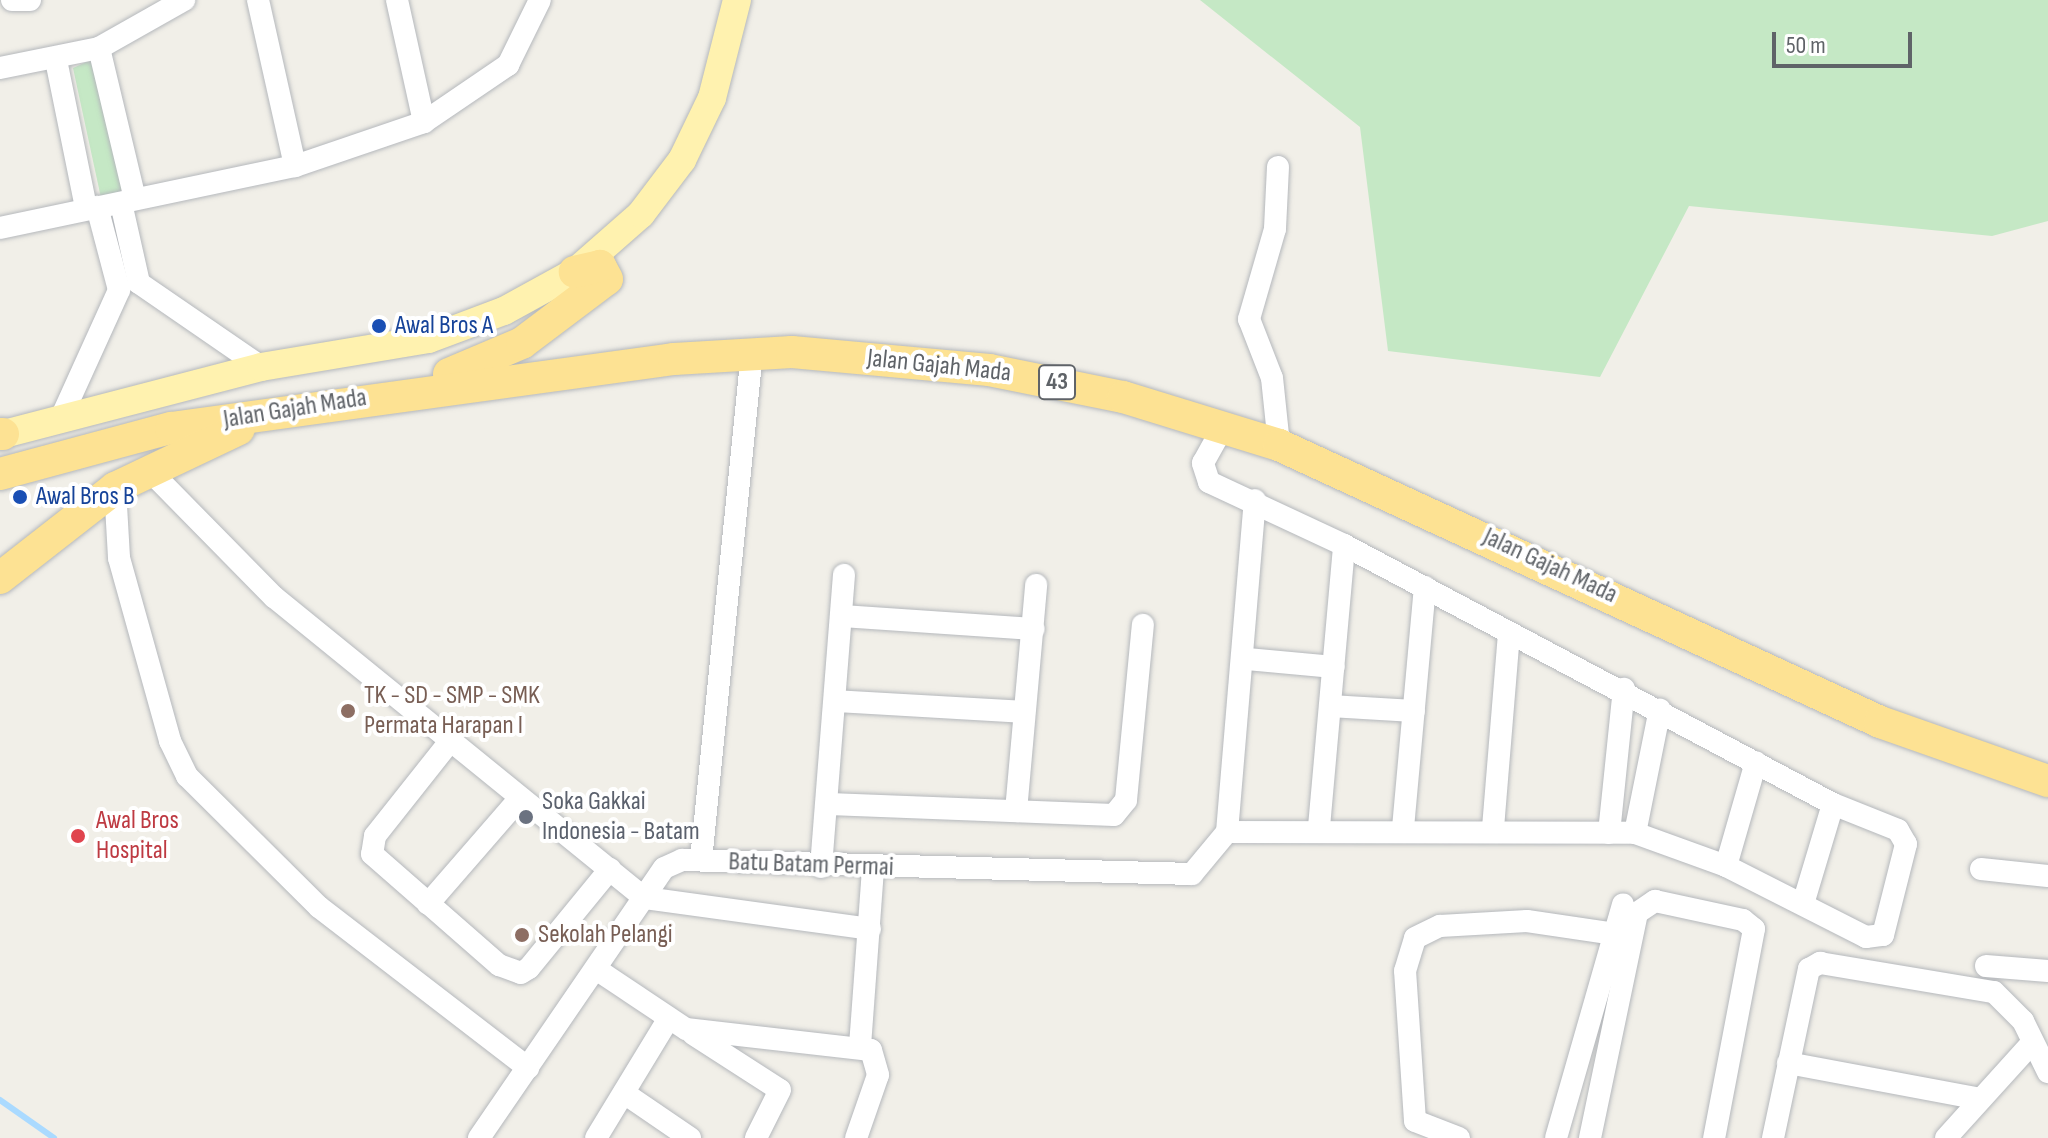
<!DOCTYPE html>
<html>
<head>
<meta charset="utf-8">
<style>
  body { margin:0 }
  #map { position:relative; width:2048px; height:1138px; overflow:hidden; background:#f1efe8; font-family:"Sofia Sans Condensed",sans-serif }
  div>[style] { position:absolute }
  .green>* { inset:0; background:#c5e8c5 }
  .stream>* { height:6px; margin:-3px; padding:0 3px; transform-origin:3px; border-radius:3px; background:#aadaff }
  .roads { filter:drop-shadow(0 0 2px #b5b8bc) drop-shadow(0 0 2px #b5b8bc) }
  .minor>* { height:22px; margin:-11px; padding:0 11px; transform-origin:11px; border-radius:11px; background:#fff }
  .major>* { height:28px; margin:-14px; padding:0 14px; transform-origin:14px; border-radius:14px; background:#fff2af }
  .highway>* { height:32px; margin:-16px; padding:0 16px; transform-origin:16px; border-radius:16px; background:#fde293 }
  .dots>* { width:22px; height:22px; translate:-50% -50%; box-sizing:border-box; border:4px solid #fff; border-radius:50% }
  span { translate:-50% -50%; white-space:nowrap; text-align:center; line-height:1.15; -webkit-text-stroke:8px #fff; paint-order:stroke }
  .shield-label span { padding:2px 6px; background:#fff; border:2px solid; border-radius:6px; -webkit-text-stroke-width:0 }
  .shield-label { font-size:24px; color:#5f6368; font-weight:700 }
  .transit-label { font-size:26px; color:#164399 }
  .left { translate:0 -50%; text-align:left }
  .street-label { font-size:26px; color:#5f6368 }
  .education-label { font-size:26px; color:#785e54 }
  .worship-label { font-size:26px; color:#5b616d }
  .health-label { font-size:26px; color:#be3a42 }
  .scale { position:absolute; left:1772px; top:32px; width:140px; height:36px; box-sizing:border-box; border:4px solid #5f6368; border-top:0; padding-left:10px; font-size:24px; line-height:28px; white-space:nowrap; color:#5f6368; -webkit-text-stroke:6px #fff; paint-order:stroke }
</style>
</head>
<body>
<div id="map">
  <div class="green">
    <div style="clip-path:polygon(1200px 0,2048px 0,2048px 221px,1992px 236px,1689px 206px,1600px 377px,1388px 351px,1360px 127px)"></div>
    <div style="clip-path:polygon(106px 53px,141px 190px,101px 198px,73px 68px)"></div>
  </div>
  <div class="stream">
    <div style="left:0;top:1100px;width:66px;rotate:35.1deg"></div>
  </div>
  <div class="roads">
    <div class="minor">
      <div style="left:12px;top:0;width:18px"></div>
      <div style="left:258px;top:0;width:170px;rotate:77.4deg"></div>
      <div style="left:397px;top:0;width:125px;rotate:77.5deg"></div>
      <div style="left:99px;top:48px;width:155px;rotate:76.6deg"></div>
      <div style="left:56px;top:60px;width:151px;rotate:78.5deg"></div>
      <div style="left:0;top:68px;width:101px;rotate:-11.4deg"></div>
      <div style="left:99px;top:48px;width:98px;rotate:-29.5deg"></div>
      <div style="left:1278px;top:167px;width:62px;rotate:92.8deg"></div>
      <div style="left:1275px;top:229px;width:94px;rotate:106.1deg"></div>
      <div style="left:1249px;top:319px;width:63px;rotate:68.7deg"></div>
      <div style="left:1272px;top:378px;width:67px;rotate:84deg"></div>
      <div style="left:121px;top:203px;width:82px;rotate:77.3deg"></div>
      <div style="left:139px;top:283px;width:148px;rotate:34.5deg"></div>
      <div style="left:0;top:228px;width:301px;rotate:-11.9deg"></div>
      <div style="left:295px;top:166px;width:136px;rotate:-18.8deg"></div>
      <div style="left:424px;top:122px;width:102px;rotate:-34.2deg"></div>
      <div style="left:508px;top:65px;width:72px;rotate:-63.8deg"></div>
      <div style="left:61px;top:418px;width:141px;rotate:-65.6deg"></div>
      <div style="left:119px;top:290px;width:86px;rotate:-104.8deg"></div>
      <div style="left:150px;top:471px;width:177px;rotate:45.5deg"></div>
      <div style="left:274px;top:597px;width:478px;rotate:39.1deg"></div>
      <div style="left:645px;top:898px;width:227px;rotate:7.8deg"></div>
      <div style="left:115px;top:488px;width:70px;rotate:86.7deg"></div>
      <div style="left:119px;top:558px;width:190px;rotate:74.4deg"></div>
      <div style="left:170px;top:741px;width:39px;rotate:64deg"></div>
      <div style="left:187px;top:776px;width:186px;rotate:44.8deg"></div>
      <div style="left:319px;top:907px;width:264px;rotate:37.6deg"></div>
      <div style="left:842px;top:616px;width:192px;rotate:3.9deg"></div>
      <div style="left:1247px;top:659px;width:87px;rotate:5.3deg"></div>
      <div style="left:835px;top:701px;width:189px;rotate:3.3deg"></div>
      <div style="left:1330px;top:706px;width:84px;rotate:3.4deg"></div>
      <div style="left:451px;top:740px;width:122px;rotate:128.4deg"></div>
      <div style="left:375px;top:836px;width:18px;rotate:99deg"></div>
      <div style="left:372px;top:854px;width:169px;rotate:41.2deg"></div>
      <div style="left:499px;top:965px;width:23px;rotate:20deg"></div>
      <div style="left:521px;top:973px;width:9px;rotate:-32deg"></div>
      <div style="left:529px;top:968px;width:128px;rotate:-50.7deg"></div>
      <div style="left:829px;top:804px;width:285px;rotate:2.2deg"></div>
      <div style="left:1114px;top:815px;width:19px;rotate:-51deg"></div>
      <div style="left:1126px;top:800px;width:176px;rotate:-84.5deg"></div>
      <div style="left:1016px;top:811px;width:227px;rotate:-84.9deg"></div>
      <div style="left:1319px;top:827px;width:283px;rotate:-84.9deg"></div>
      <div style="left:1403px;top:828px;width:242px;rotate:-84.8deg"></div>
      <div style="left:1493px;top:828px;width:194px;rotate:-85.3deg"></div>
      <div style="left:1227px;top:832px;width:333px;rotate:-85.2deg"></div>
      <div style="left:1609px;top:833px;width:145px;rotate:-84.1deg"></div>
      <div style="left:1635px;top:833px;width:126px;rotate:-78.6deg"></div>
      <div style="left:701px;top:860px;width:511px;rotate:-84.27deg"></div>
      <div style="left:1726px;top:866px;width:108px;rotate:-73.9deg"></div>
      <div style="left:821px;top:867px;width:293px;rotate:-85.5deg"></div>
      <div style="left:1981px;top:869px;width:67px;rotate:6deg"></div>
      <div style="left:428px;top:904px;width:140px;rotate:-49deg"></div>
      <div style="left:1803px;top:904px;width:104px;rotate:-73.3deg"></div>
      <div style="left:1986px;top:966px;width:62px;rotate:4.6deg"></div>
      <div style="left:596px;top:969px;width:108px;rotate:33.7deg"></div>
      <div style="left:686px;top:1029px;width:186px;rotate:6.5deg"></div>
      <div style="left:871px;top:1050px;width:26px;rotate:74deg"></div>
      <div style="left:878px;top:1075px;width:67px;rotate:109.2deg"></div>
      <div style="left:693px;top:1034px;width:103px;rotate:32.8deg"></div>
      <div style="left:780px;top:1090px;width:54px;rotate:116.6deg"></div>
      <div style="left:860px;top:1046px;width:178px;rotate:-85.8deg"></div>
      <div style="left:1788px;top:1063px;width:195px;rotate:10.6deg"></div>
      <div style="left:624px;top:1093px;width:80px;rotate:34.3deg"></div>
      <div style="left:479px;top:1138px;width:327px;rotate:-55.6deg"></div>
      <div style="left:664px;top:868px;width:20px;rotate:-24deg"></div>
      <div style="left:682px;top:860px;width:510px;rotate:1.57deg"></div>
      <div style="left:1192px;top:874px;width:55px;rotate:-50.2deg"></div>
      <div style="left:1227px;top:832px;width:408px;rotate:0.1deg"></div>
      <div style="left:1635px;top:833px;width:97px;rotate:19.9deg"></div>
      <div style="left:1726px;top:866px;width:157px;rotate:26.9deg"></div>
      <div style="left:1866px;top:937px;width:17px;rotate:-7deg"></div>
      <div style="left:1883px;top:935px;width:94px;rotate:-75.8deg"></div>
      <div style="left:1906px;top:844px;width:16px;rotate:-120deg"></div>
      <div style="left:1898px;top:830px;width:70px;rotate:-158.2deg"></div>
      <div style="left:1833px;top:804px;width:553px;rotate:-152.09deg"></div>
      <div style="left:1344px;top:545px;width:149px;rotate:-155deg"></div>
      <div style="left:1209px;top:482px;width:20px;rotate:-108deg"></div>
      <div style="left:1203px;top:463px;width:41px;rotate:-60.9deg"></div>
      <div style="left:596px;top:1138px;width:140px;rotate:-58.7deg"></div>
      <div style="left:1459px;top:1138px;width:47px;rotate:-158.9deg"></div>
      <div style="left:1415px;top:1121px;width:150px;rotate:-93.8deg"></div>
      <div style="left:1405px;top:971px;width:34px;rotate:-73deg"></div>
      <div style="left:1415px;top:938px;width:28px;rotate:-26deg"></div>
      <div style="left:1440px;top:926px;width:87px;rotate:-3.3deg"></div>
      <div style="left:1527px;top:921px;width:89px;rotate:8.4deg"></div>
      <div style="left:1556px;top:1138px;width:243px;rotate:-74deg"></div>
      <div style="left:1590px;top:1138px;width:230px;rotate:-78.2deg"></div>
      <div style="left:1637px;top:913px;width:22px;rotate:-34deg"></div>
      <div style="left:1655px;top:901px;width:90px;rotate:12.2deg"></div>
      <div style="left:1743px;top:920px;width:14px;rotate:39deg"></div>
      <div style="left:1754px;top:929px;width:213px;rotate:100.8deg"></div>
      <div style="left:1773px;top:1138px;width:173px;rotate:-78deg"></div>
      <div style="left:1809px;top:969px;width:13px;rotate:-29deg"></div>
      <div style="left:1820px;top:963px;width:176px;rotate:9.5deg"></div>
      <div style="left:1994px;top:992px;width:41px;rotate:45deg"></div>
      <div style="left:2023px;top:1021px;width:57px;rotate:63.9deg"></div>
      <div style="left:1946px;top:1138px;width:127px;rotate:-47.9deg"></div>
    </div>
    <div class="major">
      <div style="left:0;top:435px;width:270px;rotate:-14.6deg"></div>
      <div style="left:261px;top:367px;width:170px;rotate:-9.5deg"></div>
      <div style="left:429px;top:339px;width:80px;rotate:-20.5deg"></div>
      <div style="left:504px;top:311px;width:81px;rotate:-28.8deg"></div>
      <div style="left:575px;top:272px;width:88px;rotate:-41.3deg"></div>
      <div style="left:641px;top:214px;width:68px;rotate:-52.8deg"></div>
      <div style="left:682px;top:160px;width:69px;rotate:-64.2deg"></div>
      <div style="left:712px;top:98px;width:101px;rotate:-75.7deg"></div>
    </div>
    <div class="highway">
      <div style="left:449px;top:374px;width:79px;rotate:-23deg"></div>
      <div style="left:522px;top:343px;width:106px;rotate:-37deg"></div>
      <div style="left:607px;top:279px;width:15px;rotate:-118deg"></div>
      <div style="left:600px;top:266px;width:26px;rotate:167deg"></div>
      <div style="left:0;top:434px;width:3px"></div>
      <div style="left:0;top:474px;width:177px;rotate:-15.1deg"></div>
      <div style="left:171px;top:428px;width:508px;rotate:-7.81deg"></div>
      <div style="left:674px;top:359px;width:118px;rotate:-3.4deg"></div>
      <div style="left:792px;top:352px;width:198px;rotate:5.2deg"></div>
      <div style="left:989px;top:370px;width:137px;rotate:11.4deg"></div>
      <div style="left:1123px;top:397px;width:163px;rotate:17.1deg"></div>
      <div style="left:1279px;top:445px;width:662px;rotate:24.74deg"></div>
      <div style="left:1880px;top:722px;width:178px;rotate:19.4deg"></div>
      <div style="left:0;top:578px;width:146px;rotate:-38deg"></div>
      <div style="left:115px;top:488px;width:137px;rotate:-25.4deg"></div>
    </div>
  </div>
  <div class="dots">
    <div style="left:379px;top:326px;background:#1a4fb4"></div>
    <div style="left:20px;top:497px;background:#1a4fb4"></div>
    <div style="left:348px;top:711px;background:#8d6e63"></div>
    <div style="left:526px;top:817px;background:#6b7280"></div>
    <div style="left:78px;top:836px;background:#e0444e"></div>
    <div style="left:522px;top:935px;background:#8d6e63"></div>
  </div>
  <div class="shield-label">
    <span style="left:1057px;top:382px">43</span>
  </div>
  <div class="transit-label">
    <span class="left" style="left:395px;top:326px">Awal Bros A</span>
    <span class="left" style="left:36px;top:497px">Awal Bros B</span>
  </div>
  <div class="street-label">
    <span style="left:939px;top:366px;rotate:6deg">Jalan Gajah Mada</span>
    <span style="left:295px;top:409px;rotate:-9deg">Jalan Gajah Mada</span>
    <span style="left:1550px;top:566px;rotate:25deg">Jalan Gajah Mada</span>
    <span style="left:811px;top:865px;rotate:2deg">Batu Batam Permai</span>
  </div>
  <div class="education-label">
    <span class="left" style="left:364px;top:711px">TK - SD - SMP - SMK<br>Permata Harapan I</span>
    <span class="left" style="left:538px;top:935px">Sekolah Pelangi</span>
  </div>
  <div class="worship-label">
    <span class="left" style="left:542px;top:817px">Soka Gakkai<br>Indonesia - Batam</span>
  </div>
  <div class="health-label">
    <span class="left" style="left:96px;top:836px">Awal Bros<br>Hospital</span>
  </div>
  <div class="scale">50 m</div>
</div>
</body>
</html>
